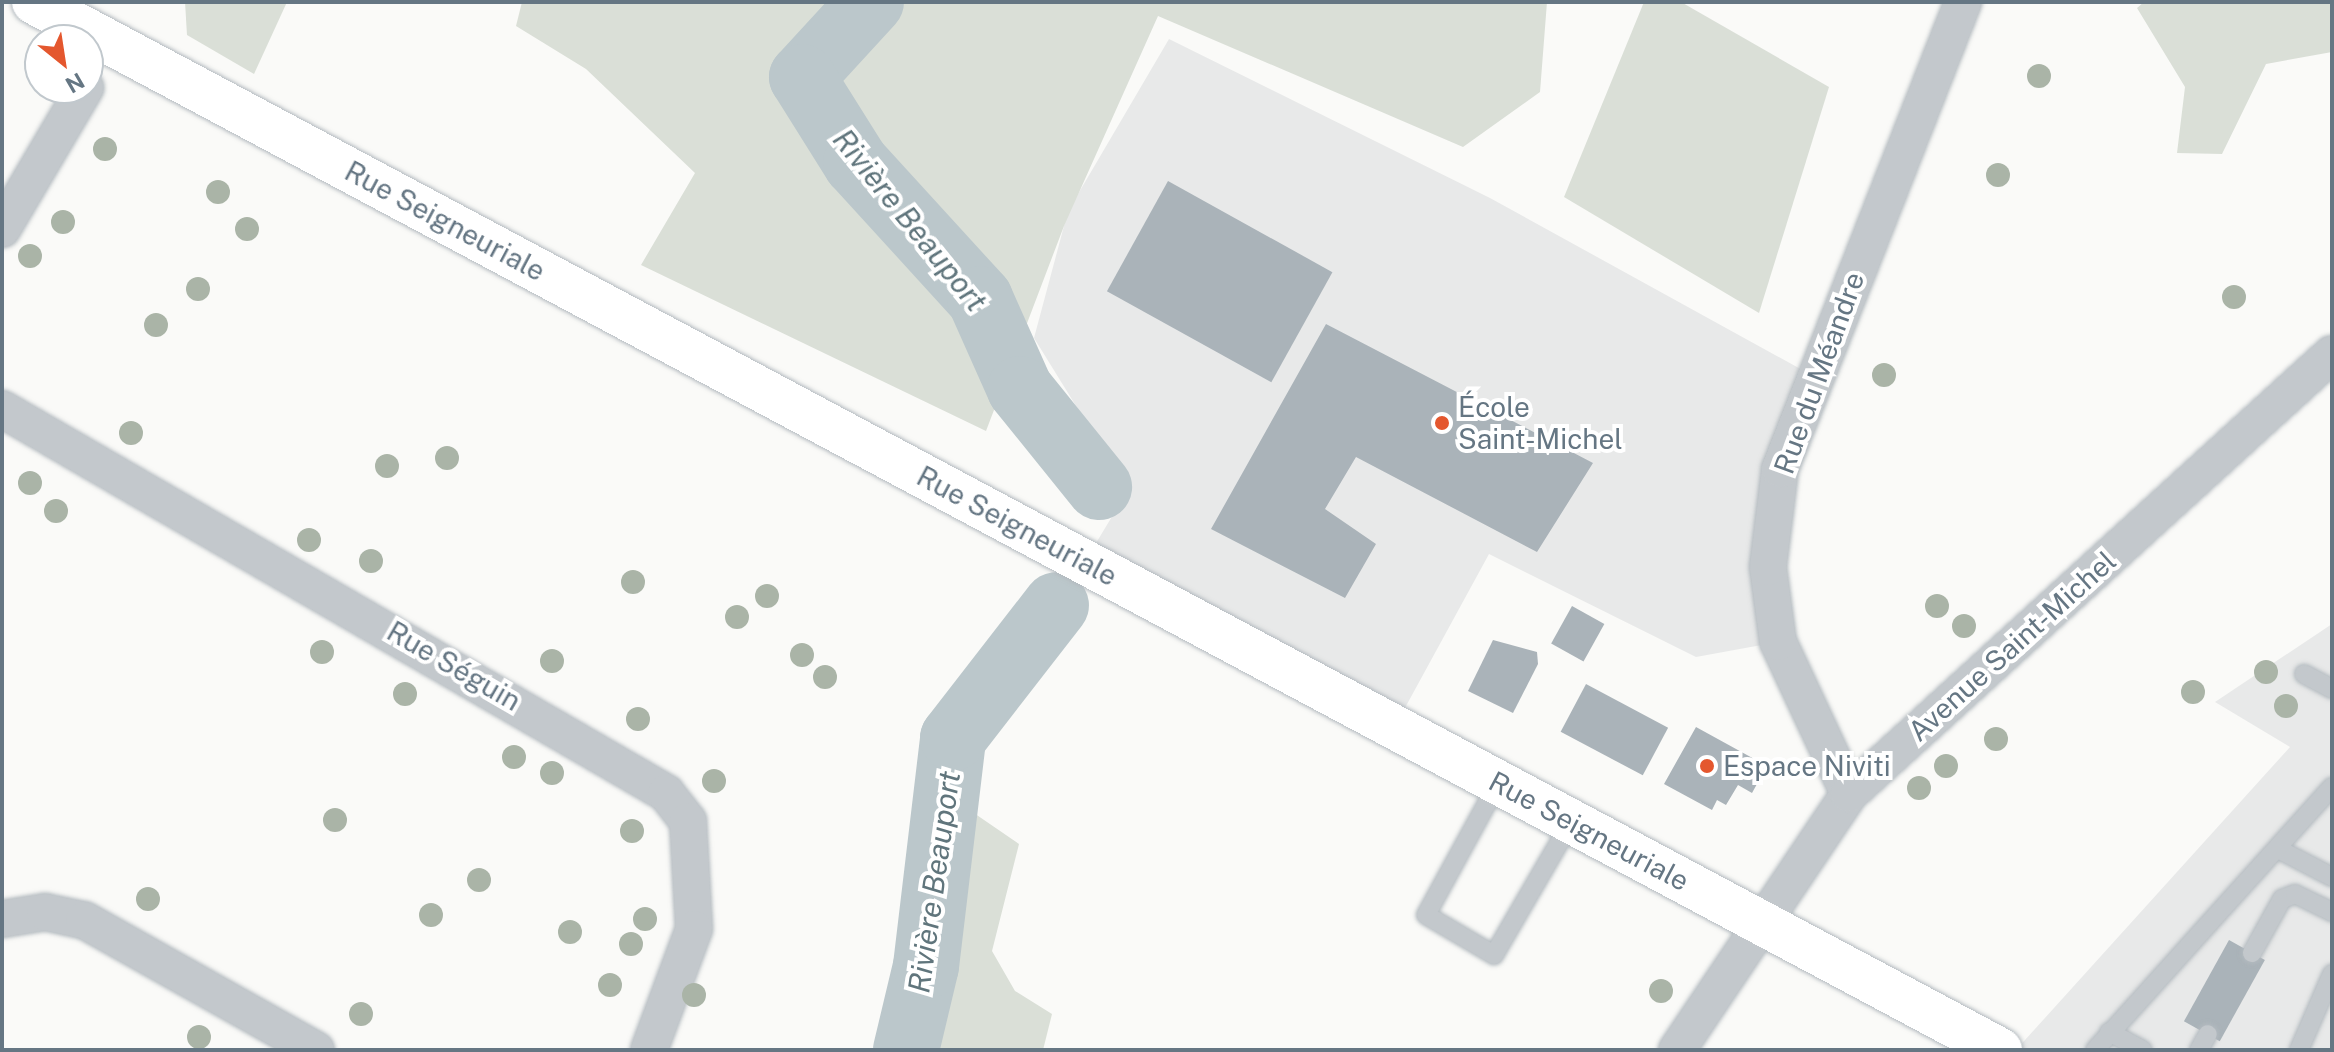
<!DOCTYPE html>
<html>
<head>
<meta charset="utf-8">
<style>
  body { margin:0 }
  #map { position:relative; width:2334px; height:1052px; overflow:hidden; background:#fafaf8; font-family:"Public Sans",sans-serif }
  div>[style] { position:absolute }
  .built>* { inset:0; background:#e8e9e9 }
  .green>* { inset:0; background:#dadfd7 }
  .river>* { height:66px; margin:-33px; padding:0 33px; transform-origin:33px; border-radius:33px; background:#bbc7cb }
  .building>* { inset:0; background:#aab3b9; transform-origin:0 0 }
  .roads { filter:drop-shadow(0 0 2px #b3babf) drop-shadow(0 0 2px #b3babf) }
  .lane>* { height:18px; margin:-9px; padding:0 9px; transform-origin:9px; border-radius:9px; background:#c3c8cc }
  .street>* { height:36px; margin:-18px; padding:0 18px; transform-origin:18px; border-radius:18px; background:#c3c8cc }
  .secondary>* { height:44px; margin:-22px; padding:0 22px; transform-origin:22px; border-radius:22px; background:#fff }
  .trees>* { width:24px; height:24px; margin:-12px; border-radius:50%; background:#aab4a7 }
  .dots>* { width:22px; height:22px; translate:-50% -50%; box-sizing:border-box; border:4px solid #fff; border-radius:50% }
  span { translate:-50% -50%; white-space:nowrap; text-align:center; line-height:1.15; -webkit-text-stroke:8px #fff; paint-order:stroke }
  .street-label { font-size:28px; color:#657683 }
  .poi-label { font-size:28px; color:#657683 }
  .left { translate:0 -50%; text-align:left }
  .water-label { font-size:30px; color:#60757c; font-style:italic }
  .frame { position:absolute; inset:0; border:4px solid #657683; pointer-events:none }
  .north { position:absolute; left:24px; top:24px; width:80px; height:80px; box-sizing:border-box; background:#fff; border:2px solid #c1c8cd; border-radius:50%; rotate:150deg; font-size:22px; font-weight:700; line-height:32px; text-align:center; color:#657683 }
  .north::after { content:''; display:block; margin:auto; width:28px; height:36px; background:#e4572e; clip-path:polygon(50% 0,100% 100%,50% 72%,0 100%) }
</style>
</head>
<body>
<div id="map">
  <div class="built">
    <div style="clip-path:polygon(1169px 39px,1490px 198px,1815px 377px,1779px 469px,1778px 642px,1696px 657px,1489px 554px,1394px 728px,1084px 563px,1128px 490px,1034px 338px,1068px 211px)"></div>
    <div style="clip-path:polygon(2332px 624px,2332px 1050px,2016px 1050px,2290px 747px,2215px 702px)"></div>
  </div>
  <div class="green">
    <div style="clip-path:polygon(185px 2px,287px 2px,254px 74px,187px 35px)"></div>
    <div style="clip-path:polygon(522px 2px,1547px 2px,1540px 92px,1463px 147px,1158px 16px,1064px 226px,986px 431px,641px 265px,695px 173px,586px 69px,516px 26px)"></div>
    <div style="clip-path:polygon(1644px 2px,1681px 2px,1829px 87px,1759px 313px,1564px 197px)"></div>
    <div style="clip-path:polygon(2144px 2px,2331px 2px,2332px 52px,2266px 64px,2222px 154px,2177px 153px,2185px 87px,2137px 8px)"></div>
    <div style="clip-path:polygon(968px 809px,1019px 844px,992px 951px,1015px 991px,1052px 1014px,1043px 1050px,884px 1050px,925px 813px)"></div>
  </div>
  <div class="river">
    <div style="left:871px;top:2px;width:102px;rotate:132.6deg"></div>
    <div style="left:802px;top:77px;width:102px;rotate:57.9deg"></div>
    <div style="left:856px;top:163px;width:184px;rotate:47.6deg"></div>
    <div style="left:980px;top:299px;width:98px;rotate:66deg"></div>
    <div style="left:1020px;top:389px;width:126px;rotate:51.1deg"></div>
    <div style="left:906px;top:1050px;width:86px;rotate:-76.6deg"></div>
    <div style="left:926px;top:966px;width:230px;rotate:-83.2deg"></div>
    <div style="left:953px;top:738px;width:168px;rotate:-52.2deg"></div>
  </div>
  <div class="building">
    <div style="left:1168px;top:181px;width:188px;height:126px;rotate:29deg"></div>
    <div style="clip-path:polygon(1326px 324px,1593px 463px,1537px 552px,1356px 457px,1325px 509px,1376px 544px,1345px 598px,1211px 529px)"></div>
    <div style="left:1572px;top:606px;width:37px;height:43px;rotate:29deg"></div>
    <div style="clip-path:polygon(1493px 640px,1537px 652px,1538px 664px,1513px 713px,1468px 691px)"></div>
    <div style="left:1586px;top:684px;width:93px;height:54px;rotate:28deg"></div>
    <div style="clip-path:polygon(1696px 727px,1767px 766px,1752px 793px,1738px 785px,1726px 805px,1717px 800px,1712px 810px,1664px 784px)"></div>
    <div style="left:2229px;top:940px;width:41px;height:93px;rotate:29deg"></div>
  </div>
  <div class="roads">
    <div class="lane">
      <div style="left:2304px;top:674px;width:32px;rotate:28deg"></div>
      <div style="left:1498px;top:783px;width:150px;rotate:118.6deg"></div>
      <div style="left:1426px;top:915px;width:79px;rotate:30.5deg"></div>
      <div style="left:1494px;top:955px;width:154px;rotate:-59.9deg"></div>
      <div style="left:2278px;top:849px;width:61px;rotate:27.4deg"></div>
      <div style="left:2252px;top:953px;width:62px;rotate:-60.9deg"></div>
      <div style="left:2282px;top:899px;width:14px;rotate:-21deg"></div>
      <div style="left:2295px;top:894px;width:41px;rotate:25.9deg"></div>
      <div style="left:2109px;top:1032px;width:38px;rotate:28deg"></div>
      <div style="left:2095px;top:1050px;width:354px;rotate:-48deg"></div>
      <div style="left:2199px;top:1050px;width:18px;rotate:-61deg"></div>
      <div style="left:2299px;top:1050px;width:83px;rotate:-66.5deg"></div>
    </div>
    <div class="street">
      <div style="left:2px;top:229px;width:164px;rotate:-59.5deg"></div>
      <div style="left:2px;top:409px;width:767px;rotate:30.04deg"></div>
      <div style="left:666px;top:793px;width:36px;rotate:52deg"></div>
      <div style="left:688px;top:821px;width:108px;rotate:86.8deg"></div>
      <div style="left:694px;top:929px;width:129px;rotate:110.4deg"></div>
      <div style="left:1849px;top:794px;width:168px;rotate:-115deg"></div>
      <div style="left:1778px;top:642px;width:76px;rotate:-97.6deg"></div>
      <div style="left:1768px;top:567px;width:99px;rotate:-83deg"></div>
      <div style="left:1780px;top:469px;width:502px;rotate:-68.6deg"></div>
      <div style="left:2px;top:919px;width:44px;rotate:-9.2deg"></div>
      <div style="left:45px;top:912px;width:40px;rotate:12deg"></div>
      <div style="left:84px;top:920px;width:266px;rotate:29.3deg"></div>
      <div style="left:1677px;top:1050px;width:308px;rotate:-56.1deg"></div>
      <div style="left:1849px;top:794px;width:653px;rotate:-42.33deg"></div>
    </div>
    <div class="secondary">
      <div style="left:34px;top:2px;width:2228px;rotate:28.06deg"></div>
    </div>
  </div>
  <div class="trees">
    <div style="left:2039px;top:76px"></div>
    <div style="left:105px;top:149px"></div>
    <div style="left:1998px;top:175px"></div>
    <div style="left:218px;top:192px"></div>
    <div style="left:63px;top:222px"></div>
    <div style="left:247px;top:229px"></div>
    <div style="left:30px;top:256px"></div>
    <div style="left:198px;top:289px"></div>
    <div style="left:2234px;top:297px"></div>
    <div style="left:156px;top:325px"></div>
    <div style="left:1884px;top:375px"></div>
    <div style="left:131px;top:433px"></div>
    <div style="left:447px;top:458px"></div>
    <div style="left:387px;top:466px"></div>
    <div style="left:30px;top:483px"></div>
    <div style="left:56px;top:511px"></div>
    <div style="left:309px;top:540px"></div>
    <div style="left:371px;top:561px"></div>
    <div style="left:633px;top:582px"></div>
    <div style="left:767px;top:596px"></div>
    <div style="left:1937px;top:606px"></div>
    <div style="left:737px;top:617px"></div>
    <div style="left:1964px;top:626px"></div>
    <div style="left:322px;top:652px"></div>
    <div style="left:802px;top:655px"></div>
    <div style="left:552px;top:661px"></div>
    <div style="left:2266px;top:672px"></div>
    <div style="left:825px;top:677px"></div>
    <div style="left:2193px;top:692px"></div>
    <div style="left:405px;top:694px"></div>
    <div style="left:2286px;top:706px"></div>
    <div style="left:638px;top:719px"></div>
    <div style="left:1996px;top:739px"></div>
    <div style="left:514px;top:757px"></div>
    <div style="left:1946px;top:766px"></div>
    <div style="left:552px;top:773px"></div>
    <div style="left:714px;top:781px"></div>
    <div style="left:1919px;top:788px"></div>
    <div style="left:335px;top:820px"></div>
    <div style="left:632px;top:831px"></div>
    <div style="left:479px;top:880px"></div>
    <div style="left:148px;top:899px"></div>
    <div style="left:431px;top:915px"></div>
    <div style="left:645px;top:919px"></div>
    <div style="left:570px;top:932px"></div>
    <div style="left:631px;top:944px"></div>
    <div style="left:610px;top:985px"></div>
    <div style="left:1661px;top:991px"></div>
    <div style="left:694px;top:995px"></div>
    <div style="left:361px;top:1014px"></div>
    <div style="left:199px;top:1037px"></div>
  </div>
  <div class="dots">
    <div style="left:1442px;top:423px;background:#e4572e"></div>
    <div style="left:1707px;top:766px;background:#e4572e"></div>
  </div>
  <div class="street-label">
    <span style="left:445px;top:221px;rotate:28deg">Rue Seigneuriale</span>
    <span style="left:1819px;top:373px;rotate:-70deg">Rue du Méandre</span>
    <span style="left:1017px;top:526px;rotate:28deg">Rue Seigneuriale</span>
    <span style="left:2012px;top:646px;rotate:-42deg">Avenue Saint-Michel</span>
    <span style="left:454px;top:666px;rotate:30deg">Rue Séguin</span>
    <span style="left:1589px;top:831px;rotate:28deg">Rue Seigneuriale</span>
  </div>
  <div class="poi-label">
    <span class="left" style="left:1458px;top:423px">École<br>Saint-Michel</span>
    <span class="left" style="left:1723px;top:766px">Espace Niviti</span>
  </div>
  <div class="water-label">
    <span style="left:910px;top:220px;rotate:51deg">Rivière Beauport</span>
    <span style="left:934px;top:882px;rotate:-82deg">Rivière Beauport</span>
  </div>
  <div class="frame"></div>
  <div class="north">N</div>
</div>
</body>
</html>
